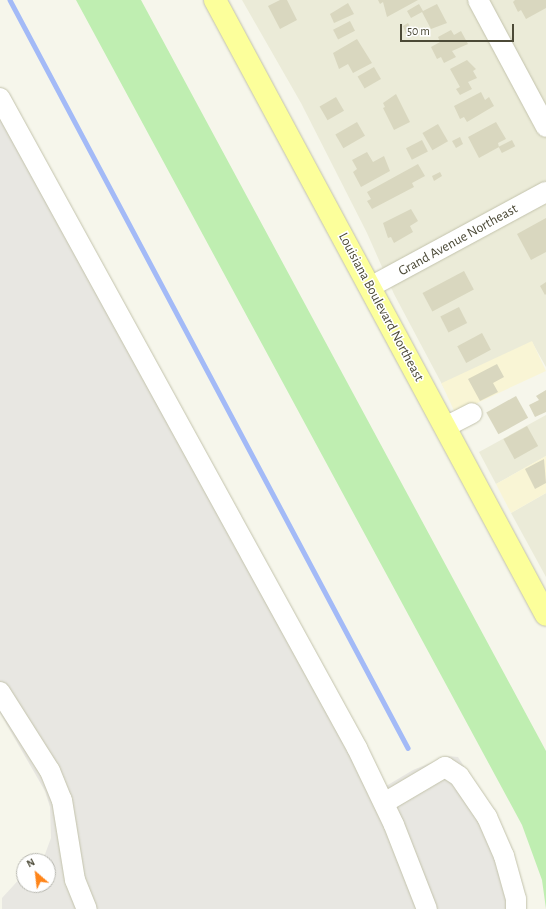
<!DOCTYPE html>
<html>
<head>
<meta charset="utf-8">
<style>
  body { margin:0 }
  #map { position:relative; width:546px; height:909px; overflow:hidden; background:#f6f6eb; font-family:"Alegreya Sans",sans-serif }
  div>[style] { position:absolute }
  .residential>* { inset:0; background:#ebebd8 }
  .commercial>* { inset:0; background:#f9f5d5; transform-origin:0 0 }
  .green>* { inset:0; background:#bfeeb1 }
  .parking>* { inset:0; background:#e8e7e2 }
  .stream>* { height:4.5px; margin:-2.25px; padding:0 2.25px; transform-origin:2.25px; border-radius:2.25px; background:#a3baf7 }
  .building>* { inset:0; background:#d9d7bf; transform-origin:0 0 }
  .roads { filter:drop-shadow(0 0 1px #c3c3ac) drop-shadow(0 0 1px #c3c3ac) }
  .minor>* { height:20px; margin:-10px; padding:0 10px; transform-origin:10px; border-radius:10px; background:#fff }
  .major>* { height:22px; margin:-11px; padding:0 11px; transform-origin:11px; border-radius:11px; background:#fcff9b }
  span { translate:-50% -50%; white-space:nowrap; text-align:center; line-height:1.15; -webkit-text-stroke:3px #fff; paint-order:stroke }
  .street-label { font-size:14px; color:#4c4a37 }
  .north { position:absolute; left:16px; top:853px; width:40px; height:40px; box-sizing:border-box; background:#fff; border:1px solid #b7b7af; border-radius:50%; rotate:332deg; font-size:11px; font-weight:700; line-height:16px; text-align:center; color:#4c4a37 }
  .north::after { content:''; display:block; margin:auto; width:14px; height:18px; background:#ff8519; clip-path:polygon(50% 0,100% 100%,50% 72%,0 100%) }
  .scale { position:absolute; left:400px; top:24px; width:114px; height:18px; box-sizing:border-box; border:2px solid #4c4a37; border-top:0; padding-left:5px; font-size:12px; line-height:14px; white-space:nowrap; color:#4c4a37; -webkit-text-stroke:3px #fff; paint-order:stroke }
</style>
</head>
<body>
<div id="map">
  <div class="residential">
    <div style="clip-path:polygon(242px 0,546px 0,546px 367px,532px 342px,444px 388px,394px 294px,367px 233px,301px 103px)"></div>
    <div style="clip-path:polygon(546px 415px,546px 456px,496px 484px,479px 452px)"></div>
    <div style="clip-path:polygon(546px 493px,546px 577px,511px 513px)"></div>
  </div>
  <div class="commercial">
    <div style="left:532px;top:341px;width:33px;height:100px;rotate:65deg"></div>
    <div style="clip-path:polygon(546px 456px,546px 493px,511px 513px,496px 484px)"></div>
  </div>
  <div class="green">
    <div style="clip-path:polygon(76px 0,141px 0,546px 751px,546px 909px,542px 880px,522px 825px)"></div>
  </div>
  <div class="parking">
    <div style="clip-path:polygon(0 87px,386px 786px,413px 770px,448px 756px,458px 757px,475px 783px,523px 909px,2px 909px,2px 898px,24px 874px,24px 885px,48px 885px,48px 861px,39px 861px,44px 857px,51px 838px,50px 807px,45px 791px,0 713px)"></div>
  </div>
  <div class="stream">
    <div style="left:10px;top:0;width:847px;rotate:61.98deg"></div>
  </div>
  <div class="building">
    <div style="clip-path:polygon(280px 0,287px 0,297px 20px,280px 29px,268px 6px)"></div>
    <div style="clip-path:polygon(378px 0,418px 0,387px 17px,383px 2px,380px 4px)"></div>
    <div style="clip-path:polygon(515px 0,546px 0,546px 8px,526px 19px,521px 10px,518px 12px,513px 2px)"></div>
    <div style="clip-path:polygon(348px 3px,354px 14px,334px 23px,330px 14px)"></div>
    <div style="clip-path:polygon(419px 4px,423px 11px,437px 4px,447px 23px,431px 29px,422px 12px,411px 18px,407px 11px)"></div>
    <div style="left:350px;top:21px;width:11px;height:19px;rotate:63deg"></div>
    <div style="clip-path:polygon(408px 23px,412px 31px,406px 34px,403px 26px)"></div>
    <div style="clip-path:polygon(451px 30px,454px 35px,461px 31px,468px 44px,452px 51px,456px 57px,444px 63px,441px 57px,437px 59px,431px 47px,440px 42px,438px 37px)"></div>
    <div style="clip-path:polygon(357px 39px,372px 63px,353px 73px,348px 64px,339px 69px,333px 53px)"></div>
    <div style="clip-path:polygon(467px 60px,476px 69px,473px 71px,477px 78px,468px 82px,472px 89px,460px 95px,456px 89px,460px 87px,450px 69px)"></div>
    <div style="left:374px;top:67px;width:14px;height:19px;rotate:60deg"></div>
    <div style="clip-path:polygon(481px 92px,485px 100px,489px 97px,494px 106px,467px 122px,464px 117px,460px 119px,454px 106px)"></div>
    <div style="clip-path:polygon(396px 94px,410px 122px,394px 130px,383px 108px,385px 107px,383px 103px)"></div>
    <div style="left:336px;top:97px;width:16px;height:19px;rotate:60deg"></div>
    <div style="left:357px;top:122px;width:16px;height:25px;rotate:60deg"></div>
    <div style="clip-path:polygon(496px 122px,506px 139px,498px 143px,499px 147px,479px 158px,468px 137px)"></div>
    <div style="left:438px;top:124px;width:20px;height:18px;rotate:60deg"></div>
    <div style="clip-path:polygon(460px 137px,463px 144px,456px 148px,452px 141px)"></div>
    <div style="left:422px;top:140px;width:13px;height:18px;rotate:63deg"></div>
    <div style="left:512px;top:140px;width:7px;height:15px;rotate:63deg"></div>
    <div style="clip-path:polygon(367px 152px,373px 162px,384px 156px,390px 171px,361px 187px,353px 172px,357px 169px,352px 160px)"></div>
    <div style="clip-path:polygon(418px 164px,425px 176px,412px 183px,414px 187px,372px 209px,367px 201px,371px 199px,367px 192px)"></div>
    <div style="clip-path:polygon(440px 172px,442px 176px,434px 181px,432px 176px)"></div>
    <div style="clip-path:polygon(411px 209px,418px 221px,410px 226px,413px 232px,394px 243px,391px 237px,388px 238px,383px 223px)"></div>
    <div style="clip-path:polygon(546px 218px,546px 252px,531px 260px,517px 234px)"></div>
    <div style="left:464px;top:271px;width:21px;height:47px;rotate:62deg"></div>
    <div style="clip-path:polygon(546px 282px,546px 294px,545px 295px,540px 286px)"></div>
    <div style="left:459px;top:307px;width:18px;height:21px;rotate:63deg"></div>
    <div style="left:482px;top:333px;width:19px;height:28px;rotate:62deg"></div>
    <div style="clip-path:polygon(497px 364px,504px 377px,493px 383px,498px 392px,480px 401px,468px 379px)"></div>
    <div style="clip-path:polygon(546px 390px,546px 412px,535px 417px,529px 405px,539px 400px,536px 396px)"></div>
    <div style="left:516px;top:396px;width:25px;height:34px;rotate:61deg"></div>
    <div style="left:527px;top:426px;width:23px;height:27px;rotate:61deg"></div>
    <div style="clip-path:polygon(544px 459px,546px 483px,535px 489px,525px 469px)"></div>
  </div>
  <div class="roads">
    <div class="minor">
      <div style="left:478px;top:0;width:144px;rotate:61.8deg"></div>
      <div style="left:0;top:98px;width:742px;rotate:61.22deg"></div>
      <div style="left:357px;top:748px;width:85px;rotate:64.3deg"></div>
      <div style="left:394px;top:825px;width:90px;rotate:68.6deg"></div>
      <div style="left:370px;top:287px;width:200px;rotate:-28.4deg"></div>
      <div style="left:445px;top:427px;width:30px;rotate:-27deg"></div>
      <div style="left:0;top:692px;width:93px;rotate:57.7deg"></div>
      <div style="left:50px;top:771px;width:31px;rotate:68deg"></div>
      <div style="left:62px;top:800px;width:81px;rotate:80.8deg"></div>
      <div style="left:75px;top:880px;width:31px;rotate:68deg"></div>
      <div style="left:384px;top:803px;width:71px;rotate:-30.5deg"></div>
      <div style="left:445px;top:767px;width:17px;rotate:33deg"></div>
      <div style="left:459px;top:776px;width:50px;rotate:55.7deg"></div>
      <div style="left:487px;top:817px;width:43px;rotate:66.4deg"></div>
      <div style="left:504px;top:856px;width:45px;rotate:74.4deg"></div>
      <div style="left:516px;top:899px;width:10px;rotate:90deg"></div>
    </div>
    <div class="major">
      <div style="left:215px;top:0;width:698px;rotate:61.71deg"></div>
    </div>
  </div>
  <div class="street-label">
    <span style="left:458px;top:240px;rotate:-29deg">Grand Avenue Northeast</span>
    <span style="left:381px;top:307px;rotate:62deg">Louisiana Boulevard Northeast</span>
  </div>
  <div class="north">N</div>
  <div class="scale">50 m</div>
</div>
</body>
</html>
